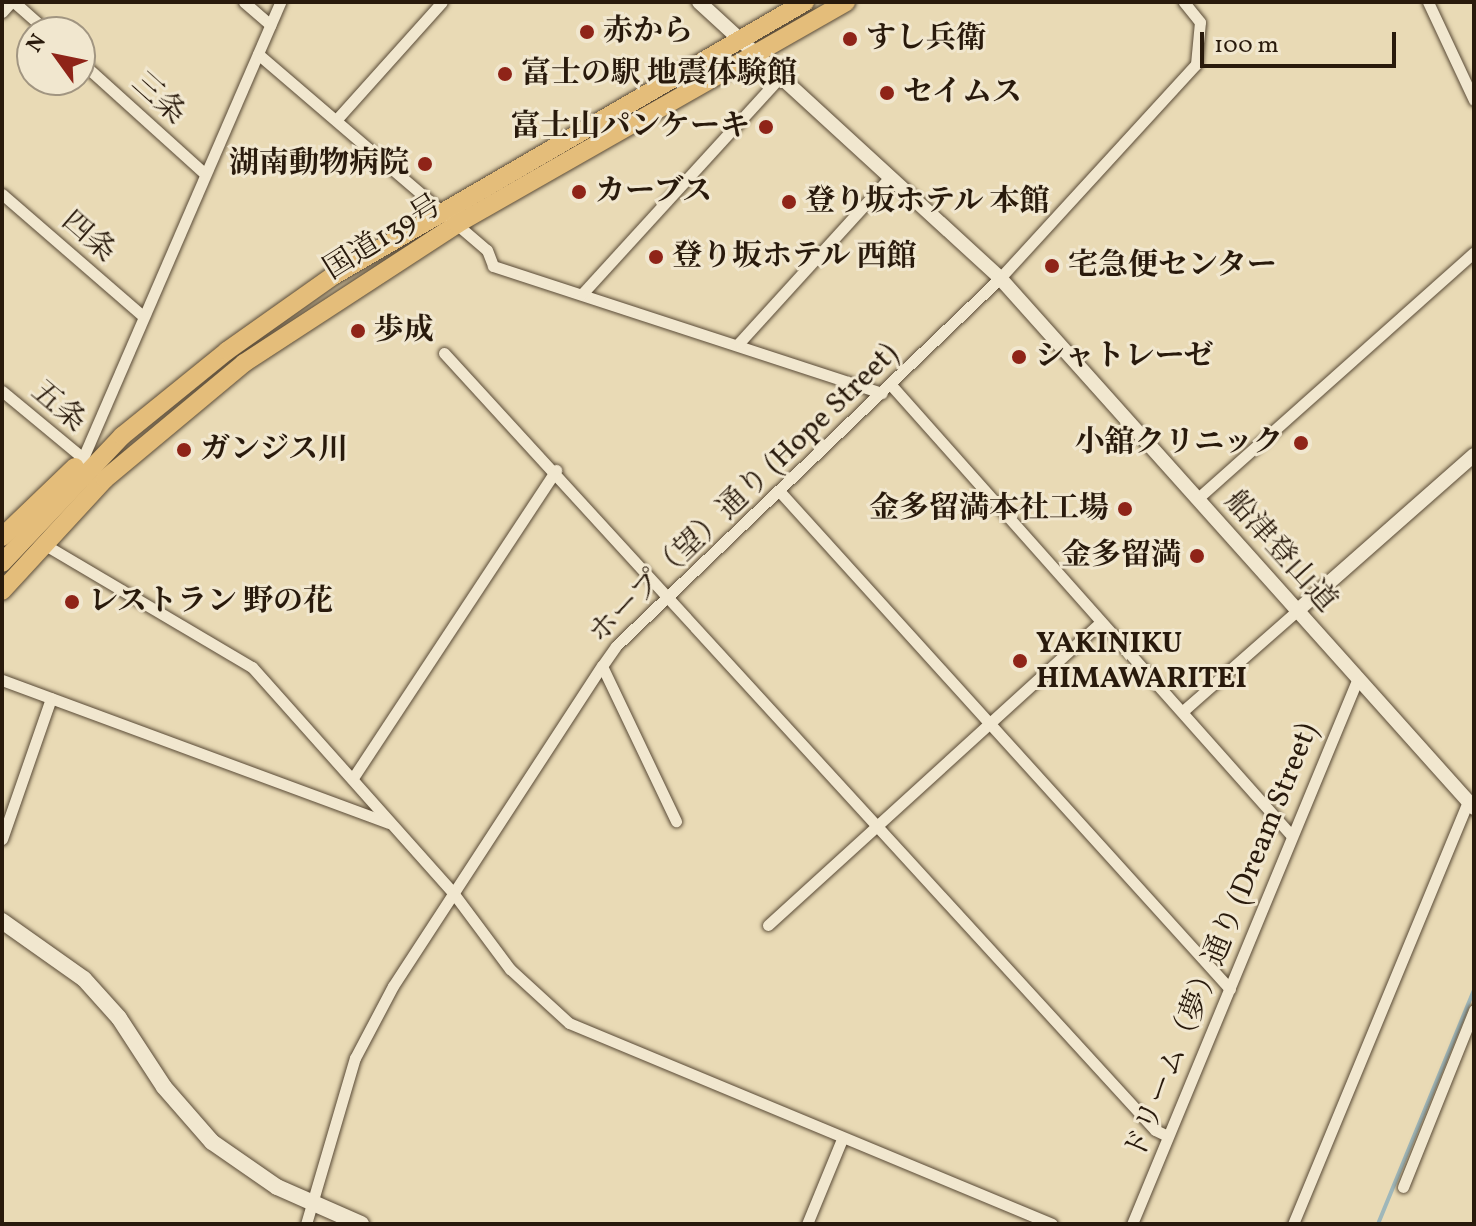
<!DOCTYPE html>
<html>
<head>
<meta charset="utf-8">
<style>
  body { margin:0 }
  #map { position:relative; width:1476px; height:1226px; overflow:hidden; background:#e9dab5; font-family:Vollkorn,"Noto Serif JP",serif }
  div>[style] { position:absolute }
  .stream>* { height:4px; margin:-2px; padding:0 2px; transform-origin:2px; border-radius:2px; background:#9fb7ba }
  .roads { filter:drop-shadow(0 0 2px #594a36) drop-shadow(0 0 2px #594a36) }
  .minor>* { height:11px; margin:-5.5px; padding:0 5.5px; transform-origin:5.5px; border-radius:5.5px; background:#f1e7cf }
  .tertiary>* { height:14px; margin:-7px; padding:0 7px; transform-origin:7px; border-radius:7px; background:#f1e7cf }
  .secondary>* { height:16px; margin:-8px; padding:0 8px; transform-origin:8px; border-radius:8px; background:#f1e7cf }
  .trunk>* { height:18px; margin:-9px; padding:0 9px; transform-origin:9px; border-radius:9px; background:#e4bd7a }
  .dots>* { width:22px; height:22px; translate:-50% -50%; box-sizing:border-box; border:4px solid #f1e7cf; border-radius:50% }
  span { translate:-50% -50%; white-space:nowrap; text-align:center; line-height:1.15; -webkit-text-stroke:6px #f1e7cf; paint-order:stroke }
  .poi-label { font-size:30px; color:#291a0c; font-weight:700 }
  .left { translate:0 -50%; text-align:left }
  .right { translate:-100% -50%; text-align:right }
  .street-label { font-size:30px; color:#291a0c }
  .frame { position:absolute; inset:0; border:4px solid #291a0c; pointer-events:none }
  .north { position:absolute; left:16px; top:16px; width:80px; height:80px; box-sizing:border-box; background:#f1e7cf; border:2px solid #a19581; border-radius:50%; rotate:303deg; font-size:22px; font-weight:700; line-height:32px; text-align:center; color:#291a0c }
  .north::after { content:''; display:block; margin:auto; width:28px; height:36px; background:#8f2418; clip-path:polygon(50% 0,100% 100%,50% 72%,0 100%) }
  .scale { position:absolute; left:1200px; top:32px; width:196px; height:36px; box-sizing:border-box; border:4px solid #291a0c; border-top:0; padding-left:10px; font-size:24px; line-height:28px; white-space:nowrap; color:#291a0c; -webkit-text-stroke:6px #f1e7cf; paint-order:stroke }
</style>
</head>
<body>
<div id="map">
  <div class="stream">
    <div style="left:1378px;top:1224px;width:253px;rotate:-67.7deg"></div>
  </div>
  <div class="roads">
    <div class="minor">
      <div style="left:14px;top:2px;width:45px;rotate:41.4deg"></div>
      <div style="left:244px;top:2px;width:35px;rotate:41deg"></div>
      <div style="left:1428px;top:2px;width:108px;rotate:64.9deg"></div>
      <div style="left:2px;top:12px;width:13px;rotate:-48deg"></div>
      <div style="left:258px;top:54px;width:301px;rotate:40.6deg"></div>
      <div style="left:487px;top:250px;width:17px;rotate:69deg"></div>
      <div style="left:493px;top:266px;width:409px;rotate:18.1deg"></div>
      <div style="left:80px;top:61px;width:167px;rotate:42.1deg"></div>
      <div style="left:337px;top:119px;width:157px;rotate:-48.1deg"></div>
      <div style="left:2px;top:194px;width:186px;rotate:40.9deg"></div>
      <div style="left:582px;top:294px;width:291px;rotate:-47.6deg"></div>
      <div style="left:739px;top:343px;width:223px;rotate:-47.7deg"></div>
      <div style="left:444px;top:353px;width:1053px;rotate:47.54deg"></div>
      <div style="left:1155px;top:1130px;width:14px;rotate:25deg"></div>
      <div style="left:891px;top:385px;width:602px;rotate:48.37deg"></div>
      <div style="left:2px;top:391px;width:105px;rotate:39.6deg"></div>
      <div style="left:83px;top:458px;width:497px;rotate:-66.6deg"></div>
      <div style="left:781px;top:493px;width:669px;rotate:47.85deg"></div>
      <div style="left:1197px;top:499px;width:371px;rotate:-41.7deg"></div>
      <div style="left:42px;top:543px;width:244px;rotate:30.6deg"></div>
      <div style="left:252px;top:667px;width:304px;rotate:48.3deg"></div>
      <div style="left:454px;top:894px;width:94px;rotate:53.3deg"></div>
      <div style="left:510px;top:969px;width:80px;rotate:42.5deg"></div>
      <div style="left:569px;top:1023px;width:523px;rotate:22.59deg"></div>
      <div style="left:602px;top:666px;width:172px;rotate:64.5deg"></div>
      <div style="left:2px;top:680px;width:412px;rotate:20.3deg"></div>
      <div style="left:1183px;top:711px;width:152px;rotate:-41.3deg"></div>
      <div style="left:353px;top:778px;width:369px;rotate:-56.6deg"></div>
      <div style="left:2px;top:839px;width:149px;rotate:-70.8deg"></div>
      <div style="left:768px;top:925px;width:450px;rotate:-42.3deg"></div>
      <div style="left:1403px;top:1187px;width:191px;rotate:-68.1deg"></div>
      <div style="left:306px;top:1224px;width:173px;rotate:-73.6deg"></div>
      <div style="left:355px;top:1058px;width:81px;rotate:-62.2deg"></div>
      <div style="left:393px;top:986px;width:382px;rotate:-56.9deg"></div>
      <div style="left:602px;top:666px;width:24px;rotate:-55deg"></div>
      <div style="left:616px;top:646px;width:532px;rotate:-43.78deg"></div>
      <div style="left:1000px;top:278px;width:290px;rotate:-47.5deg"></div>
      <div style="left:1196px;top:64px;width:42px;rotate:-84.6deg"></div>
      <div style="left:1200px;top:22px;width:26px;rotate:-129deg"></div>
      <div style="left:807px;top:1224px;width:92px;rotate:-67.6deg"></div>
      <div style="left:1132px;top:1224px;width:591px;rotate:-67.51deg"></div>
      <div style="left:1293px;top:1224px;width:458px;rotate:-67.5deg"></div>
    </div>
    <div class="tertiary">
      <div style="left:699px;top:2px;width:408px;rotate:42.5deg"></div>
      <div style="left:1000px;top:278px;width:711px;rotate:48.19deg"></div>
      <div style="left:1297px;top:611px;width:236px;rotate:-41.4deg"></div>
    </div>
    <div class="secondary">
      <div style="left:2px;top:921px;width:100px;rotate:35.3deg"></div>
      <div style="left:84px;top:979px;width:52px;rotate:48.1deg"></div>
      <div style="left:119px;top:1018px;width:82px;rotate:56.9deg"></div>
      <div style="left:164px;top:1087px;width:73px;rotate:48.9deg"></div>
      <div style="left:212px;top:1142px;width:79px;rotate:34.7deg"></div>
      <div style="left:277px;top:1187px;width:92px;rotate:23.8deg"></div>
    </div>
    <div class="trunk">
      <div style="left:2px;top:537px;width:101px;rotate:-43.8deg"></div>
      <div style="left:2px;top:563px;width:175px;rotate:-46.6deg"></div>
      <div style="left:122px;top:436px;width:135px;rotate:-39deg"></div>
      <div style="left:227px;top:351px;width:130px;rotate:-35.3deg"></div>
      <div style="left:333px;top:276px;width:546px;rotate:-30.14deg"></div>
      <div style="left:2px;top:591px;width:152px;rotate:-47.4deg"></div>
      <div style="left:105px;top:479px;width:181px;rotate:-39.8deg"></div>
      <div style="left:244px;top:363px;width:254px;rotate:-33.1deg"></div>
      <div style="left:457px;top:224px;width:448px;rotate:-29.7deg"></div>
    </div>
  </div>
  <div class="dots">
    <div style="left:587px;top:32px;background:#8f2418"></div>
    <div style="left:850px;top:39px;background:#8f2418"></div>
    <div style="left:505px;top:74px;background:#8f2418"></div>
    <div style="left:887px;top:93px;background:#8f2418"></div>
    <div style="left:766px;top:127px;background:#8f2418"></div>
    <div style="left:425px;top:164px;background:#8f2418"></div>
    <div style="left:579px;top:192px;background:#8f2418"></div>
    <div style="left:789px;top:202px;background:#8f2418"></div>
    <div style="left:656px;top:257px;background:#8f2418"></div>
    <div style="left:1052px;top:266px;background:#8f2418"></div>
    <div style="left:358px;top:331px;background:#8f2418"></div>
    <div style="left:1019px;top:357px;background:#8f2418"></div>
    <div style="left:1301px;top:443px;background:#8f2418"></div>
    <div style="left:184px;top:450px;background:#8f2418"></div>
    <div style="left:1125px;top:509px;background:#8f2418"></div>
    <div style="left:1197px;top:556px;background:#8f2418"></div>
    <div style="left:72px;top:602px;background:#8f2418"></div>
    <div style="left:1020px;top:661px;background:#8f2418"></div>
  </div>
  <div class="poi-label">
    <span class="left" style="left:603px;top:32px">赤から</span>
    <span class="left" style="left:866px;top:39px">すし兵衛</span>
    <span class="left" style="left:521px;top:74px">富士の駅 地震体験館</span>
    <span class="left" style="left:903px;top:93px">セイムス</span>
    <span class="right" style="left:750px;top:127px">富士山パンケーキ</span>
    <span class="right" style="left:409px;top:164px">湖南動物病院</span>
    <span class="left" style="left:595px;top:192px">カーブス</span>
    <span class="left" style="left:805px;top:202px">登り坂ホテル 本館</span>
    <span class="left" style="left:672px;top:257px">登り坂ホテル 西館</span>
    <span class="left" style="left:1068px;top:266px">宅急便センター</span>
    <span class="left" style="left:374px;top:331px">歩成</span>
    <span class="left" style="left:1035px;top:357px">シャトレーゼ</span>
    <span class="right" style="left:1283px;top:443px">小舘クリニック</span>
    <span class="left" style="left:200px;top:450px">ガンジス川</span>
    <span class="right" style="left:1109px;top:509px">金多留満本社工場</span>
    <span class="right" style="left:1181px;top:556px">金多留満</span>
    <span class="left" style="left:88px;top:602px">レストラン 野の花</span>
    <span class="left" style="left:1036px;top:661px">YAKINIKU<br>HIMAWARITEI</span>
  </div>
  <div class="street-label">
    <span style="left:158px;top:99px;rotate:42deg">三条</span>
    <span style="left:88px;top:237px;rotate:41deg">四条</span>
    <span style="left:383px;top:238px;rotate:-32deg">国道139号</span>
    <span style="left:58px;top:407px;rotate:40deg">五条</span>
    <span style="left:744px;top:494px;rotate:-44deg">ホープ（望）通り (Hope Street)</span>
    <span style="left:1280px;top:552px;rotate:48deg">船津登山道</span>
    <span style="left:1222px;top:942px;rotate:-68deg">ドリーム（夢）通り (Dream Street)</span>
  </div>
  <div class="frame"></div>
  <div class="north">N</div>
  <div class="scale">100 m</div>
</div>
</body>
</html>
